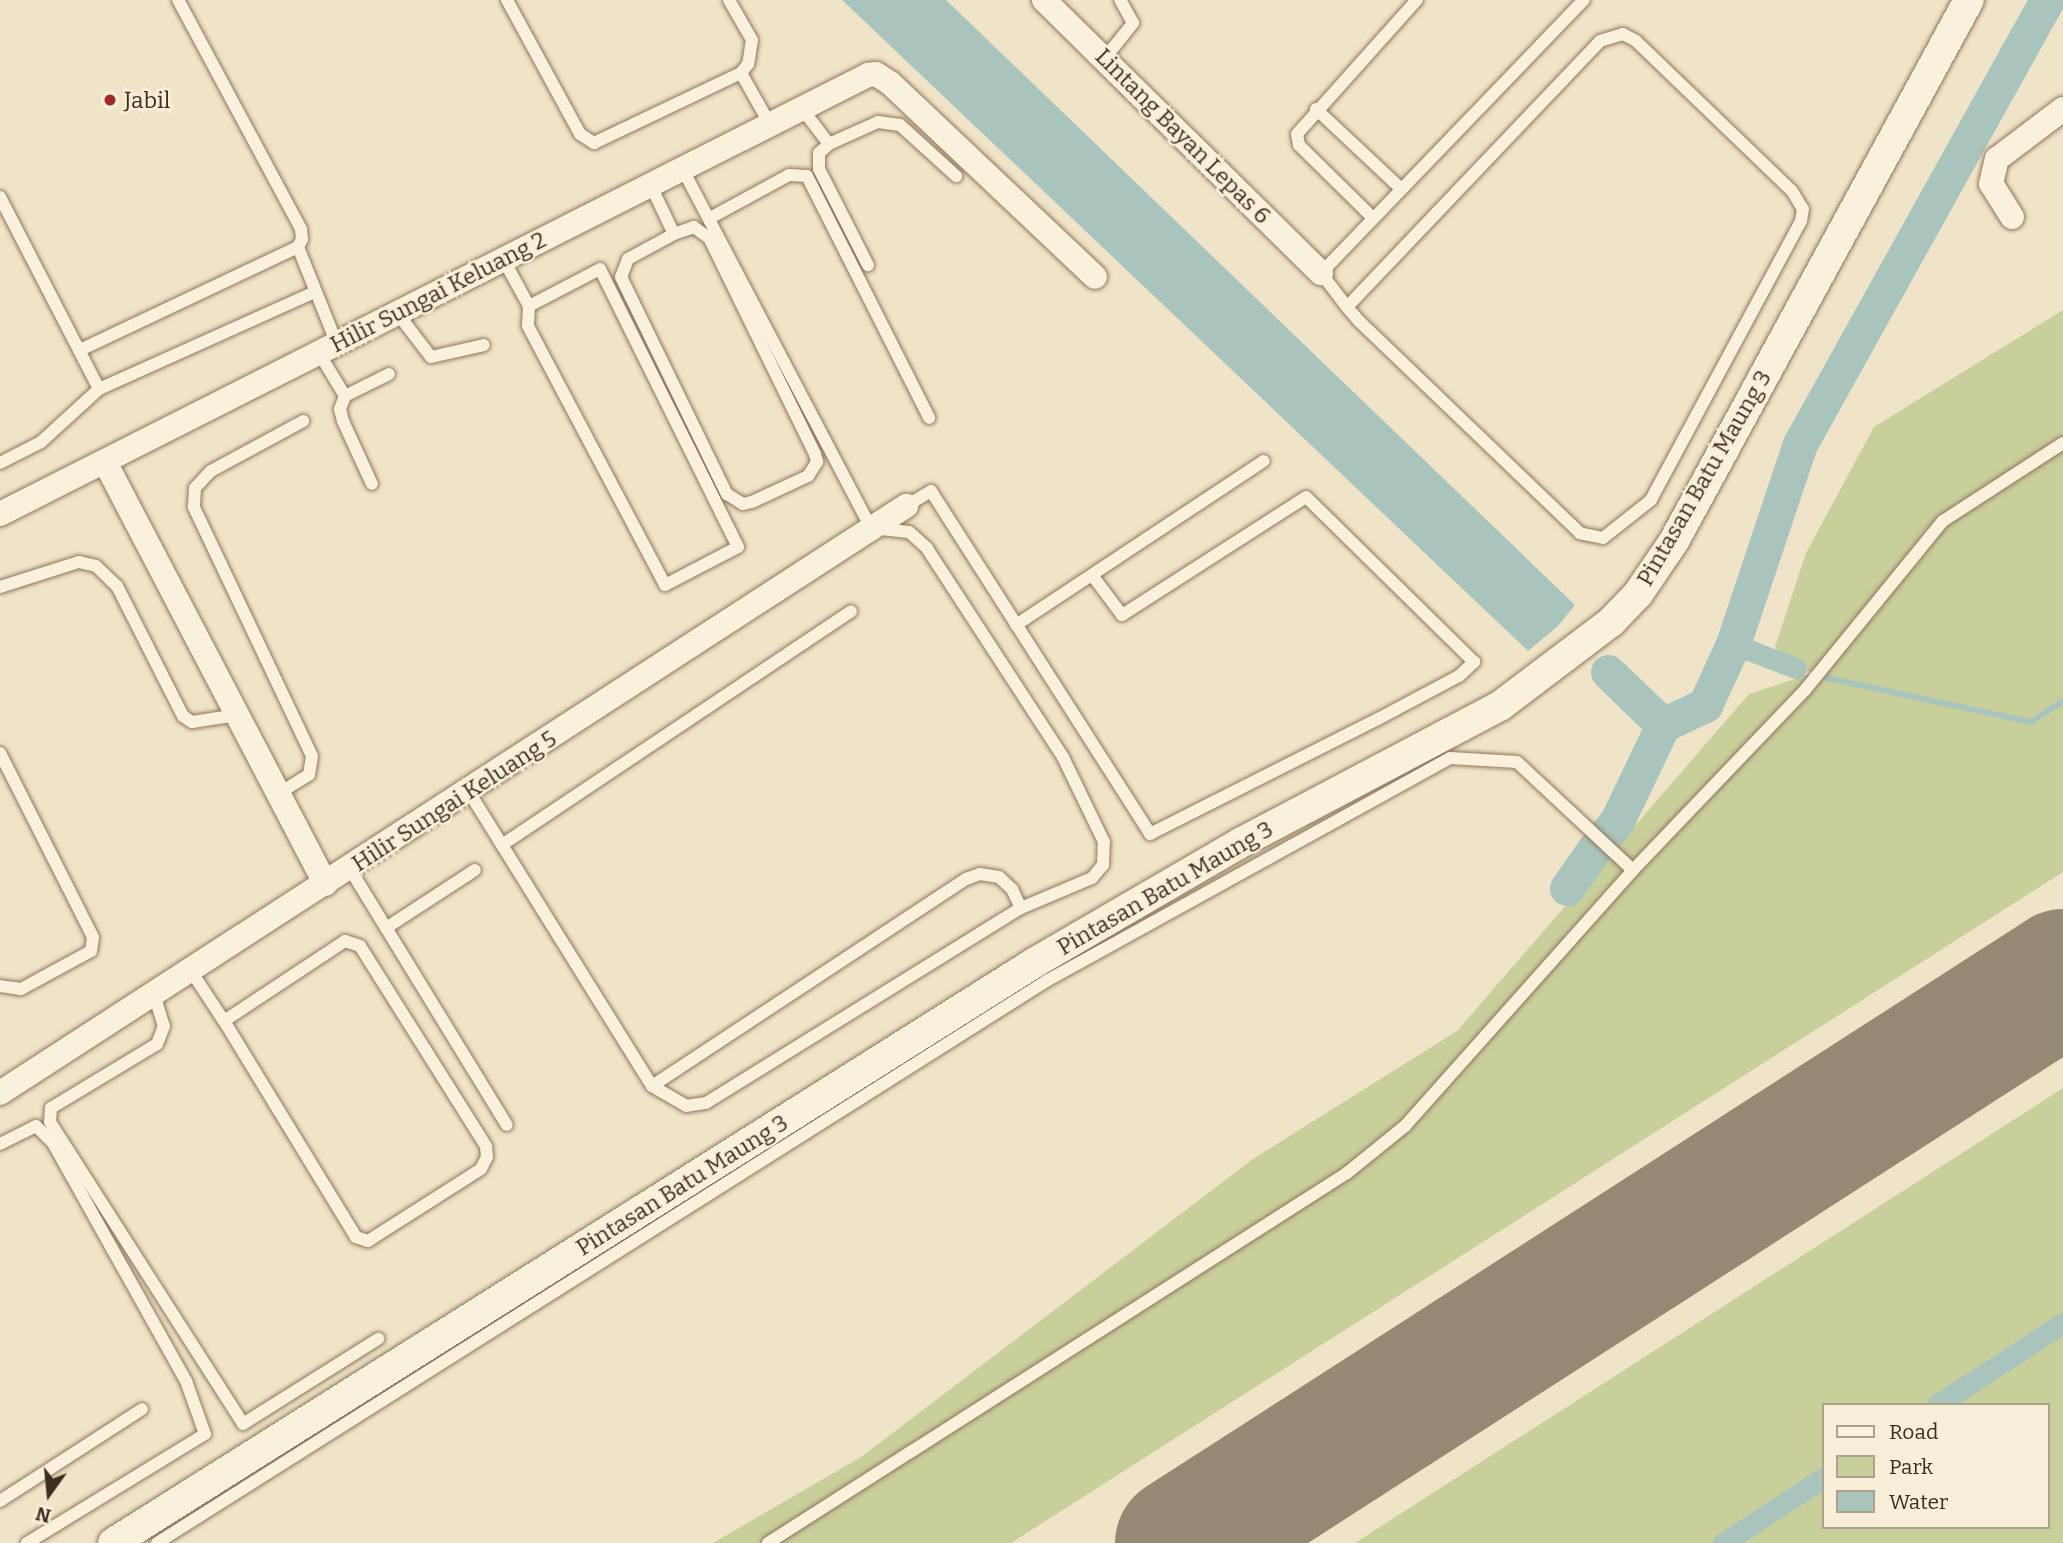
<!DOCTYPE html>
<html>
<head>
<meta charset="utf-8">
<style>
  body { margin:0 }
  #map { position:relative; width:2063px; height:1543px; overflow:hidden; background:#f0e4c8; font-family:Bitter,serif }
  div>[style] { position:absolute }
  .green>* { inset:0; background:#c9cf9b }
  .water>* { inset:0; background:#a9c4bc }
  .stream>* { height:6px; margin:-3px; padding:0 3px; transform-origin:3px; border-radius:3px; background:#a9c4bc }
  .canal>* { height:21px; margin:-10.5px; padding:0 10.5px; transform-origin:10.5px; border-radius:10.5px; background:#a9c4bc }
  .river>* { height:35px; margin:-17.5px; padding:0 17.5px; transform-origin:17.5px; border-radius:17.5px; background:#a9c4bc }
  .runway>* { height:135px; margin:-67.5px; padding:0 67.5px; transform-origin:67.5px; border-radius:67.5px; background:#968974 }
  .roads { filter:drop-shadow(0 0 2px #8d765c) drop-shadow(0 0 2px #8d765c) }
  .service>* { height:12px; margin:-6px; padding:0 6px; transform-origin:6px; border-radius:6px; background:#faf1dc }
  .minor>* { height:24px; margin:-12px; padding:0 12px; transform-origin:12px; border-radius:12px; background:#faf1dc }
  .tertiary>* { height:30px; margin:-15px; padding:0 15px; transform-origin:15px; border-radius:15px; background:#faf1dc }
  .dots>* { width:19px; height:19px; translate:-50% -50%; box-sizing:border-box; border:4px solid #f7eed8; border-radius:50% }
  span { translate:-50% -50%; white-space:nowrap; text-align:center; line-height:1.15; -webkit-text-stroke:5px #f7eed8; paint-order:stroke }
  .poi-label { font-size:23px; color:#3d2e20 }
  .left { translate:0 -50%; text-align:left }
  .street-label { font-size:23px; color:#3d2e20 }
  .legend { position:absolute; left:1822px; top:1403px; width:228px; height:126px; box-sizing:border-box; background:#f7eed8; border:2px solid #ada18e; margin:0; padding:9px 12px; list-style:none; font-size:21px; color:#3d2e20 }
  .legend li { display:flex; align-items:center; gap:14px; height:35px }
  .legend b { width:35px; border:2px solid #ada18e }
  .north { position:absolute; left:14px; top:1459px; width:70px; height:70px; -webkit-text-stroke:5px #f7eed8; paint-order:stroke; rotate:195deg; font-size:19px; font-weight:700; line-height:28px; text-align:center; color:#3d2e20 }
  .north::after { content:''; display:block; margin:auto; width:24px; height:32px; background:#3d2e20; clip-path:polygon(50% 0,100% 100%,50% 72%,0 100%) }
</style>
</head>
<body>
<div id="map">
  <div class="green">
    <div style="clip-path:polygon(2063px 310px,2063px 872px,1011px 1543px,713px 1543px,861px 1457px,1253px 1159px,1457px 1031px,1749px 694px,1813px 673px,1796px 668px,1775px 647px,1806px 553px,1874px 427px)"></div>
    <div style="clip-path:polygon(evenodd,2063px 1088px,2063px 1543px,1355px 1543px,2063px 1088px,1823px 1405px,2047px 1405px,2047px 1527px,1823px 1527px,1823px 1405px)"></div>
  </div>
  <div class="water">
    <div style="clip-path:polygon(842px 0,946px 0,1575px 605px,1558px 626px,1528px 651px)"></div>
  </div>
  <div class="stream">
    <div style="left:1827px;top:678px;width:209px;rotate:12.2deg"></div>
    <div style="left:2031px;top:722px;width:38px;rotate:-33deg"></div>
  </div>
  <div class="canal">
    <div style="left:1733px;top:644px;width:67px;rotate:20.9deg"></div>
    <div style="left:1937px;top:1405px;width:150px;rotate:-33.1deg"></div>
    <div style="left:1723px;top:1543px;width:119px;rotate:-33deg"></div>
  </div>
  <div class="river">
    <div style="left:1608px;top:672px;width:76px;rotate:43.9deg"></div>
    <div style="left:1606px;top:834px;width:17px;rotate:-50deg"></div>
    <div style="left:1617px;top:821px;width:106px;rotate:-64.4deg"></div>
    <div style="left:1663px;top:725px;width:47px;rotate:-25.5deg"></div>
    <div style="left:1705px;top:705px;width:67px;rotate:-65.3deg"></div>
    <div style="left:1733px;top:644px;width:211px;rotate:-71.5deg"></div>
    <div style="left:1800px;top:444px;width:508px;rotate:-60.91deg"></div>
    <div style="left:1567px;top:888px;width:49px;rotate:-55deg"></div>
  </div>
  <div class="runway">
    <div style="left:1182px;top:1543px;width:1048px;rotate:-32.76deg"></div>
  </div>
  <div class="roads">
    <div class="service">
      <div style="left:507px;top:0;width:153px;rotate:61.4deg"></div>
      <div style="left:580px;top:134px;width:17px;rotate:33deg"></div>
      <div style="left:594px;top:143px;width:163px;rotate:-25.5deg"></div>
      <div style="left:729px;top:0;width:46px;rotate:60.1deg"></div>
      <div style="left:752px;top:40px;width:24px;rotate:99deg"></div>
      <div style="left:748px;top:64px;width:11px;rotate:128deg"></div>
      <div style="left:741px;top:73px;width:61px;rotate:60.5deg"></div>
      <div style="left:1105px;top:58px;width:45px;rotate:-51.3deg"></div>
      <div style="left:1133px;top:23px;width:26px;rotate:-119deg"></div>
      <div style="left:1316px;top:109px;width:115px;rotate:43.2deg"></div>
      <div style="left:803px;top:110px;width:43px;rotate:52.6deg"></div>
      <div style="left:829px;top:144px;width:54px;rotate:-24.2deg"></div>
      <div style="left:878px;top:122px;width:22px;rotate:8deg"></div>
      <div style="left:900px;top:125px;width:76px;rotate:42.3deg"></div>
      <div style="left:829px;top:144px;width:13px;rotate:138deg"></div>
      <div style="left:819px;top:153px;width:16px;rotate:90deg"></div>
      <div style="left:819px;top:169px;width:108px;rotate:63deg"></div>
      <div style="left:651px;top:186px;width:53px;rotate:64.4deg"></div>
      <div style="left:674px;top:234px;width:52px;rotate:151.5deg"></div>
      <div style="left:628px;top:259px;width:19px;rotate:111deg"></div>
      <div style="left:621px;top:277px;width:242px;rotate:64deg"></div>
      <div style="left:727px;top:494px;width:19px;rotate:32deg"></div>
      <div style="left:743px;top:504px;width:9px;rotate:-13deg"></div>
      <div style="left:752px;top:502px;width:62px;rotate:-24.9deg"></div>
      <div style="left:808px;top:476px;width:17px;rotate:-57deg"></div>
      <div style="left:817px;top:462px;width:8px;rotate:-104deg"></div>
      <div style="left:815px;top:454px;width:241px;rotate:-116.1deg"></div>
      <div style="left:709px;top:238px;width:19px;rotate:-144deg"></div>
      <div style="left:694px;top:227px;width:21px;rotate:161deg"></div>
      <div style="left:0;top:197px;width:216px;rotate:62.7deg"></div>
      <div style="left:710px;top:218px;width:90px;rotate:-28.6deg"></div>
      <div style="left:789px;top:175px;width:18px;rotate:3deg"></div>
      <div style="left:807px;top:176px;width:271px;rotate:63.2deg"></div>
      <div style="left:1373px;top:218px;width:104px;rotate:-135.4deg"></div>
      <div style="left:1299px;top:145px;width:11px;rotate:-100deg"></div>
      <div style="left:1297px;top:134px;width:180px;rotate:-48.2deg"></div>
      <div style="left:298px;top:247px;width:105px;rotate:68.1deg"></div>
      <div style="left:502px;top:257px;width:56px;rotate:61.1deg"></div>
      <div style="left:529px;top:306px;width:20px;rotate:93deg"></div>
      <div style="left:528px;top:326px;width:293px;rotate:62.1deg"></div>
      <div style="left:665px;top:585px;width:82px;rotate:-27.5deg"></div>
      <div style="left:738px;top:547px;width:310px;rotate:-116.4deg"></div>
      <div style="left:600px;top:269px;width:80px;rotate:152.5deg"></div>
      <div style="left:1347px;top:307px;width:367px;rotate:-46.4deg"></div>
      <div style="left:1600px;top:41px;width:24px;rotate:-17deg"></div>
      <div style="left:1623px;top:34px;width:15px;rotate:28deg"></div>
      <div style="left:1636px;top:41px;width:216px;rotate:43.9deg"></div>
      <div style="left:1792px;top:191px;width:21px;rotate:59deg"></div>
      <div style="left:1803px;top:209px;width:12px;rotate:99deg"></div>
      <div style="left:1801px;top:221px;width:317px;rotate:118.3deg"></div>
      <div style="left:1651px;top:500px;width:61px;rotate:141.6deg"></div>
      <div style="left:1603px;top:538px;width:24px;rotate:-168deg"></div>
      <div style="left:1580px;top:533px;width:306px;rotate:-136.2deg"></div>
      <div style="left:1359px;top:321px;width:18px;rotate:-131deg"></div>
      <div style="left:1347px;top:307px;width:43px;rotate:-127.4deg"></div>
      <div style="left:1321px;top:273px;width:379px;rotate:-46.1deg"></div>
      <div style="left:398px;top:314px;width:54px;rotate:52.5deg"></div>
      <div style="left:431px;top:357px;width:54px;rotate:-12.8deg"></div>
      <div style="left:80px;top:350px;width:241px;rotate:-25.3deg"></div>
      <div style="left:298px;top:247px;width:9px;rotate:-63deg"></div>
      <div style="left:302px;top:239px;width:10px;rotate:-96deg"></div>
      <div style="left:301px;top:229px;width:260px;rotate:-118.2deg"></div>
      <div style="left:319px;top:353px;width:50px;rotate:58.8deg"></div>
      <div style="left:345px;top:396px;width:14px;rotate:111deg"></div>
      <div style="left:340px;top:409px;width:12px;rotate:76deg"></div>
      <div style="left:343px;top:421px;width:69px;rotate:65.3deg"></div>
      <div style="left:345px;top:396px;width:49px;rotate:-26.6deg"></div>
      <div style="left:0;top:463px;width:46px;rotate:-27.1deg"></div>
      <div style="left:41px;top:442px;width:79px;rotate:-42.4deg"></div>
      <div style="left:99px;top:389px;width:237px;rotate:-24.2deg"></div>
      <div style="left:906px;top:506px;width:29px;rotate:-31deg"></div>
      <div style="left:931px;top:491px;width:407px;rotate:57.4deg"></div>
      <div style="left:1150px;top:834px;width:255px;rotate:-26.8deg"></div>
      <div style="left:1378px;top:719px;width:92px;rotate:-28deg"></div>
      <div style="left:1459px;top:676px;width:21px;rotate:-43deg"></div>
      <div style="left:1474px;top:662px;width:235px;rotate:-135.5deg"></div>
      <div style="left:1306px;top:497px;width:219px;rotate:147.3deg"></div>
      <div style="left:1122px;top:615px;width:50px;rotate:-126.9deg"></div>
      <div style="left:0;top:587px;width:83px;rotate:-17.6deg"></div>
      <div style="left:79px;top:562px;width:17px;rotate:13deg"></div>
      <div style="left:96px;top:566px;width:29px;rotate:44deg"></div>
      <div style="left:117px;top:586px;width:146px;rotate:63.1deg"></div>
      <div style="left:183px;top:716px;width:11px;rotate:34deg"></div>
      <div style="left:192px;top:722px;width:46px;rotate:-8.8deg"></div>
      <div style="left:1016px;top:625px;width:297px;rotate:-33.5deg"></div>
      <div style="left:0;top:753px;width:206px;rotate:63.2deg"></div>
      <div style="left:93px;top:937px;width:14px;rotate:98deg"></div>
      <div style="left:91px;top:951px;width:80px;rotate:151.5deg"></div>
      <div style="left:21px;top:989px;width:21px;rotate:-172deg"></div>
      <div style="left:469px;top:792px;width:346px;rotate:58.1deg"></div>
      <div style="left:652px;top:1086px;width:39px;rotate:30deg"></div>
      <div style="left:686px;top:1106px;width:20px;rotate:-9deg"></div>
      <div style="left:706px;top:1103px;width:370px;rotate:-31.8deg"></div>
      <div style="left:1021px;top:908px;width:77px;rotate:-22.9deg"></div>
      <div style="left:1092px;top:878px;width:17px;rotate:-50deg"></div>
      <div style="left:1103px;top:865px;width:23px;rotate:-88deg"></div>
      <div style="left:1104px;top:842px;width:94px;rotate:-115.8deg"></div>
      <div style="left:1063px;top:757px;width:249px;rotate:-123.1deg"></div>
      <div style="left:927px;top:548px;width:24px;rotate:-138deg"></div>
      <div style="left:909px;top:532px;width:38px;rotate:-174deg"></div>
      <div style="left:871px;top:528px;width:404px;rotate:-117.7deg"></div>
      <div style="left:278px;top:794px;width:36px;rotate:-32deg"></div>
      <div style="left:309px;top:775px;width:19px;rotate:-81deg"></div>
      <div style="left:312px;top:756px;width:276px;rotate:-115.4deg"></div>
      <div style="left:194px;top:507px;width:19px;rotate:-87deg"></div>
      <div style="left:195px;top:488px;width:23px;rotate:-47deg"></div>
      <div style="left:211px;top:471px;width:105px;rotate:-28.5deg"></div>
      <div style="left:502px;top:845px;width:420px;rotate:-33.8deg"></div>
      <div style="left:350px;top:869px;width:300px;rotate:58.5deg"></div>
      <div style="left:386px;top:928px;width:106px;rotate:-33.1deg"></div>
      <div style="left:191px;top:971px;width:60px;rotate:56.6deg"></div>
      <div style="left:224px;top:1021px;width:145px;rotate:-33.5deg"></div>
      <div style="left:345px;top:941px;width:16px;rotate:18deg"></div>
      <div style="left:360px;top:946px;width:236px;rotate:57.8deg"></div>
      <div style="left:486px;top:1146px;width:11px;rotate:85deg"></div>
      <div style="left:487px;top:1157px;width:13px;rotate:117deg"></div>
      <div style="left:481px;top:1169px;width:134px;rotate:147.5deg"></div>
      <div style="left:368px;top:1241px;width:13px;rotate:-162deg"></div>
      <div style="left:356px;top:1237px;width:253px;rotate:-121.4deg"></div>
      <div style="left:154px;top:994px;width:34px;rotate:73deg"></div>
      <div style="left:164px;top:1026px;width:19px;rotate:111deg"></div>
      <div style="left:157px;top:1044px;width:124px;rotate:148.9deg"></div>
      <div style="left:51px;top:1108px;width:14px;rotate:94deg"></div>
      <div style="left:50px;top:1122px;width:358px;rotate:57.4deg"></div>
      <div style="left:243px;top:1424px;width:160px;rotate:-32.2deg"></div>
      <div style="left:652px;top:1086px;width:376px;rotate:-33.4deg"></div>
      <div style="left:966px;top:879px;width:15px;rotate:-20deg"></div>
      <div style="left:980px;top:874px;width:19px;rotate:9deg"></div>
      <div style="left:999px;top:877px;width:18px;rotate:43deg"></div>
      <div style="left:1012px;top:889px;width:21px;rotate:65deg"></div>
      <div style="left:0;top:1144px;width:40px;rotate:-26.6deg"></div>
      <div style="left:36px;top:1126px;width:24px;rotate:45deg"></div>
      <div style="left:53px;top:1143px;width:273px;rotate:60.8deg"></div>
      <div style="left:186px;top:1381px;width:56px;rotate:70.3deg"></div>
      <div style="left:205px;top:1434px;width:209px;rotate:148.5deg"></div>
      <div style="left:0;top:1501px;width:169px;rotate:-32.9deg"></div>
      <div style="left:157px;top:1543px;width:1054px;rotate:-32.29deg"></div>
      <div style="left:1048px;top:980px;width:459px;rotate:-28.9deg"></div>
      <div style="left:1450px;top:758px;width:67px;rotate:3.4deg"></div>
      <div style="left:1517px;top:762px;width:158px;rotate:43deg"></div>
      <div style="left:768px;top:1543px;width:687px;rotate:-32.58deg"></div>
      <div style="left:1347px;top:1173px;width:75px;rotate:-39deg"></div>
      <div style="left:1405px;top:1126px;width:343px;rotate:-48.3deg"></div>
      <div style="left:1633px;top:870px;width:249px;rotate:-46.3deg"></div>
      <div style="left:1805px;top:690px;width:218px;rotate:-50.8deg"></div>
      <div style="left:1943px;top:521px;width:143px;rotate:-33deg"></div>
    </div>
    <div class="minor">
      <div style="left:1044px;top:0;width:389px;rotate:44.6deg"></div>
      <div style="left:2012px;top:217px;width:39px;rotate:-122deg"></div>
      <div style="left:1991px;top:184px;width:26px;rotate:-77deg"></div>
      <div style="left:1997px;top:159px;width:83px;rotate:-37.1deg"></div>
      <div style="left:105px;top:462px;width:476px;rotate:62.4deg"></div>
      <div style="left:0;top:514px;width:973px;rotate:-26.83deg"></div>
      <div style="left:868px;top:75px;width:8px;rotate:-7deg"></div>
      <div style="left:876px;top:74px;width:17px;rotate:33deg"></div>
      <div style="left:890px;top:83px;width:282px;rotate:43.4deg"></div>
      <div style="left:0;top:1093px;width:1080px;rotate:-32.94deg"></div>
    </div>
    <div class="tertiary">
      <div style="left:113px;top:1543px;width:1088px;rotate:-32.2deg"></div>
      <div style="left:1034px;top:963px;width:241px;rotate:-30.2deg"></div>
      <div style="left:1242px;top:842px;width:292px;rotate:-27.8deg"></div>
      <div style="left:1500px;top:706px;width:139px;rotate:-37.1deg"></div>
      <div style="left:1611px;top:622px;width:39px;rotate:-46deg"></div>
      <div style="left:1638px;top:594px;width:64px;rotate:-55.8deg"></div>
      <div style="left:1674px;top:541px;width:616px;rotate:-61.4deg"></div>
    </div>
  </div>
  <div class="dots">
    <div style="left:110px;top:100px;background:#9e2a2b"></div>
  </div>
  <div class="poi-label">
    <span class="left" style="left:124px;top:100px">Jabil</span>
  </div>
  <div class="street-label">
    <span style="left:1183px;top:136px;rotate:45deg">Lintang Bayan Lepas 6</span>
    <span style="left:438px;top:292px;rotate:-27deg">Hilir Sungai Keluang 2</span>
    <span style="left:1704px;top:478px;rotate:-60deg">Pintasan Batu Maung 3</span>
    <span style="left:454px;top:801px;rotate:-33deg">Hilir Sungai Keluang 5</span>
    <span style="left:1165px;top:888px;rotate:-30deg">Pintasan Batu Maung 3</span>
    <span style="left:682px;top:1185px;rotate:-32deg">Pintasan Batu Maung 3</span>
  </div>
  <ul class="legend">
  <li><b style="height:9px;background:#faf1dc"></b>Road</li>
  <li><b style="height:19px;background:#c9cf9b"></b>Park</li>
  <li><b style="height:19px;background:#a9c4bc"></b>Water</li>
  </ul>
  <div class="north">N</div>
</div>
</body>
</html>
